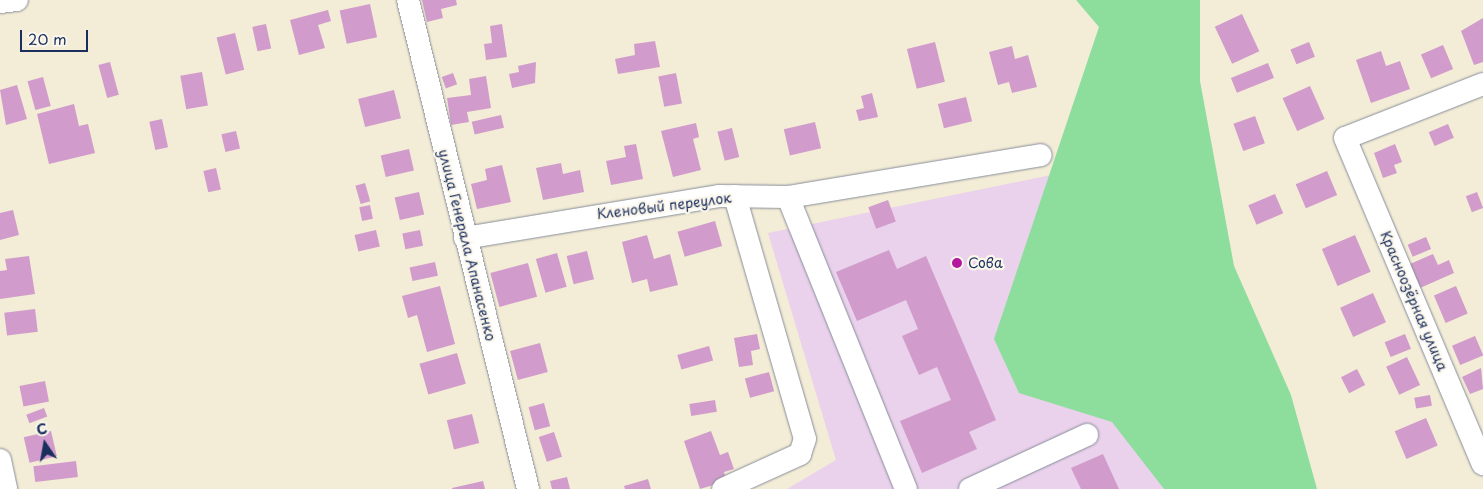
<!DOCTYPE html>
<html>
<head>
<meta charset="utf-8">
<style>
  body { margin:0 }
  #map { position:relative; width:1483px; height:489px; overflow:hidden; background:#f3ecd6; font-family:"Playpen Sans",sans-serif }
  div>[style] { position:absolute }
  .built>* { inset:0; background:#ead1ec }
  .green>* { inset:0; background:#8ddd9c }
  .building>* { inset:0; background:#d19ccb; transform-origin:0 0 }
  .roads { filter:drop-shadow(0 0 1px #878e9a) drop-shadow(0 0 1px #878e9a) }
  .street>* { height:22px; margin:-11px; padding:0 11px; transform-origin:11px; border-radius:11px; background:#fff }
  .dots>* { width:14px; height:14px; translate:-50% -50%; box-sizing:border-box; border:2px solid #fbf7ec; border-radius:50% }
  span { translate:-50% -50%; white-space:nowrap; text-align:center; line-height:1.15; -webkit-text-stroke:4.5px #fbf7ec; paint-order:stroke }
  .street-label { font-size:14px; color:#1b2f5e }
  .poi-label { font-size:14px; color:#1b2f5e }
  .left { translate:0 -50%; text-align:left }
  .north { position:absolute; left:20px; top:419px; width:50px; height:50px; -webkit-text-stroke:4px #fbf7ec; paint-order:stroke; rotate:348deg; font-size:14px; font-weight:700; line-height:20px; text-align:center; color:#1b2f5e }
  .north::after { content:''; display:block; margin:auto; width:18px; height:22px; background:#1b2f5e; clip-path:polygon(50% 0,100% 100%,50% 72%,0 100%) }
  .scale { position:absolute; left:20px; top:30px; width:68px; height:22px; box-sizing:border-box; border:2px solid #1b2f5e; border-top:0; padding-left:6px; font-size:15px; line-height:18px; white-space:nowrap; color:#1b2f5e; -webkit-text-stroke:4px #fbf7ec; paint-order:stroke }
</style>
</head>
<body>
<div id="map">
  <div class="built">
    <div style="clip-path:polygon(1110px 163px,1247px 489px,787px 489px,836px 460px,768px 233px)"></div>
  </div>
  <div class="green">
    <div style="clip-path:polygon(1076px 0,1200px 0,1200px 81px,1234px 266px,1291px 395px,1317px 489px,1164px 489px,1112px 422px,1019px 393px,994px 339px,1099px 27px)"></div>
  </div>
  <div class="building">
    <div style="clip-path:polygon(422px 0,456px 0,457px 5px,441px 9px,443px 18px,427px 22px)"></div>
    <div style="left:370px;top:4px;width:34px;height:31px;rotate:78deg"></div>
    <div style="clip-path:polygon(328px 10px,331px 21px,318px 25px,325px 48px,299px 55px,290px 20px)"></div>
    <div style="left:1242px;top:14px;width:41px;height:30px;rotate:65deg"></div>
    <div style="clip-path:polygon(1483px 18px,1483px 62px,1474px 65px,1461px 31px)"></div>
    <div style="left:266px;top:24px;width:25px;height:14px;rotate:78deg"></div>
    <div style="clip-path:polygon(502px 24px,507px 57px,486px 60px,484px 44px,492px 43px,490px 26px)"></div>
    <div style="left:235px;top:33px;width:38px;height:19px;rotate:76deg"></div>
    <div style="clip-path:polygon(655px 41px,660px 67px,618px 74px,615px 59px,635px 55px,634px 44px)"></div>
    <div style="left:935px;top:42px;width:41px;height:29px;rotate:76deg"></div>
    <div style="left:1309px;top:42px;width:16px;height:20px;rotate:68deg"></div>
    <div style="left:1443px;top:45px;width:26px;height:24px;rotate:67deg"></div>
    <div style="clip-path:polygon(1012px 46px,1015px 59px,1028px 55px,1037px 87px,1012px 93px,1009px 82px,998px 85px,989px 52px)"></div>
    <div style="clip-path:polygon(1381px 51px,1386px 66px,1400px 61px,1410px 89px,1371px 103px,1356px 60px)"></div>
    <div style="left:110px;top:62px;width:34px;height:12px;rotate:75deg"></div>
    <div style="clip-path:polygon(536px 62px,535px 83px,512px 88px,509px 74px,519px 72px,518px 66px)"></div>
    <div style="left:1268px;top:63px;width:16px;height:40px;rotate:68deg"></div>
    <div style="left:202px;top:72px;width:34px;height:22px;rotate:80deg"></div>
    <div style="left:453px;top:73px;width:12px;height:12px;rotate:70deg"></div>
    <div style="left:676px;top:73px;width:31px;height:18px;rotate:79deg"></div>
    <div style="clip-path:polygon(486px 76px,491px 108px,467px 112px,469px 122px,451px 125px,447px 98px,471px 95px,469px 79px)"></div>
    <div style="left:43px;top:77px;width:30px;height:16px;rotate:75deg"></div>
    <div style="clip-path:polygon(17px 85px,27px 119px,6px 125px,0 90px)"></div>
    <div style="left:1310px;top:86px;width:36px;height:30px;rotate:66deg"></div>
    <div style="left:394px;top:90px;width:29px;height:37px;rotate:76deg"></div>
    <div style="clip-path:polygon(872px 93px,878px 117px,859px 121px,856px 110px,864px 108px,861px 96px)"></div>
    <div style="left:966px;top:97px;width:25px;height:29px;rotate:76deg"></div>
    <div style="clip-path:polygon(74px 104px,79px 126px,88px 124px,95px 153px,49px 164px,37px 114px)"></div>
    <div style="left:501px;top:115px;width:13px;height:30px;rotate:77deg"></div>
    <div style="left:1255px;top:116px;width:29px;height:23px;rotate:70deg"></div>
    <div style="left:162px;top:119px;width:29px;height:13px;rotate:78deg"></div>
    <div style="left:815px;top:122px;width:27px;height:32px;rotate:77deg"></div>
    <div style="clip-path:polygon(696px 123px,699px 137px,693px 139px,701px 170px,673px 177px,661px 131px)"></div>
    <div style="left:1448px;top:124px;width:15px;height:21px;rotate:67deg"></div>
    <div style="left:732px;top:128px;width:30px;height:15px;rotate:76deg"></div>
    <div style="left:236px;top:131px;width:18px;height:15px;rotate:77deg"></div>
    <div style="clip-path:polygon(636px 144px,643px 179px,611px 185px,606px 161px,626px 157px,624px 146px)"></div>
    <div style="clip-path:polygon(1395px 144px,1402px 162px,1394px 165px,1397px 173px,1383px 178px,1374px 153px)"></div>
    <div style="left:409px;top:149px;width:22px;height:29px;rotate:77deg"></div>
    <div style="clip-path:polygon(561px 163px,563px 174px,580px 170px,584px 192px,543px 200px,536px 168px)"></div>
    <div style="clip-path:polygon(502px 165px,511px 202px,477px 209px,471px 184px,487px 180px,485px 169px)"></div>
    <div style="left:216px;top:168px;width:22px;height:13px;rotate:77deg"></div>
    <div style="left:1327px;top:171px;width:26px;height:34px;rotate:67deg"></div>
    <div style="left:365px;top:183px;width:19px;height:10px;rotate:74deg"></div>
    <div style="left:419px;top:192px;width:23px;height:25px;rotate:77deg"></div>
    <div style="left:1477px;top:192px;width:17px;height:12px;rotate:69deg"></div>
    <div style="left:1275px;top:194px;width:21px;height:29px;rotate:67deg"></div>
    <div style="left:888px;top:200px;width:23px;height:21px;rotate:70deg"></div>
    <div style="left:370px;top:205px;width:14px;height:11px;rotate:78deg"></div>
    <div style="clip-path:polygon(13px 210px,19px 235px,0 240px,0 213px)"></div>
    <div style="left:715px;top:221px;width:26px;height:39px;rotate:74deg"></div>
    <div style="left:376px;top:230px;width:17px;height:22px;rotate:77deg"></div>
    <div style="left:420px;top:230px;width:16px;height:18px;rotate:79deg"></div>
    <div style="clip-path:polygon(647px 235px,654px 259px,670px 254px,678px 285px,650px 292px,647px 279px,632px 283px,622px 242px)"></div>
    <div style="left:1355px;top:235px;width:40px;height:36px;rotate:67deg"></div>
    <div style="left:1426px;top:237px;width:13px;height:20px;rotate:67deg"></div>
    <div style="clip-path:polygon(889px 250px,897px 269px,926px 256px,996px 420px,969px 432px,977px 449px,922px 473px,900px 421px,951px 400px,937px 367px,919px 375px,902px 336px,918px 329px,906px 300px,857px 321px,836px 272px)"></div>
    <div style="left:587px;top:251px;width:29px;height:21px;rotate:76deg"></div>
    <div style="left:557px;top:253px;width:35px;height:22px;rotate:74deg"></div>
    <div style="clip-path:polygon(1433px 254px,1438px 265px,1449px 260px,1454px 273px,1420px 288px,1410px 264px)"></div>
    <div style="clip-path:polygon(29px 256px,35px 294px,0 299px,0 271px,7px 270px,5px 259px)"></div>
    <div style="left:435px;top:262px;width:14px;height:26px;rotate:78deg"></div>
    <div style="left:528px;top:263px;width:35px;height:39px;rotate:75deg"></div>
    <div style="clip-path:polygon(440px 286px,455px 344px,427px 352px,417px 315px,408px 318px,402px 296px)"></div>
    <div style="left:1456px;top:286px;width:30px;height:24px;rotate:67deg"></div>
    <div style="left:1373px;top:293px;width:32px;height:36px;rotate:66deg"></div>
    <div style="left:35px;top:309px;width:23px;height:31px;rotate:83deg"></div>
    <div style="clip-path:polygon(757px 334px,760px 349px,751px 351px,753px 365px,739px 367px,734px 338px)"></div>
    <div style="left:1405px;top:334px;width:16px;height:22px;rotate:68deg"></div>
    <div style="left:1475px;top:336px;width:21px;height:25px;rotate:67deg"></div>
    <div style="left:540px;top:343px;width:30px;height:31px;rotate:75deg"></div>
    <div style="left:709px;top:346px;width:15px;height:33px;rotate:74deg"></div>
    <div style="left:457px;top:353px;width:32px;height:39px;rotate:74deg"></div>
    <div style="left:1407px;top:357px;width:31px;height:23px;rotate:65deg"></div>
    <div style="clip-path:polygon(1481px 368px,1483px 389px,1470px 394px,1462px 377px)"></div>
    <div style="left:1357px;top:369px;width:18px;height:18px;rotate:63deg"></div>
    <div style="left:769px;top:372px;width:20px;height:25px;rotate:75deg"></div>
    <div style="left:45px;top:381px;width:21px;height:26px;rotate:79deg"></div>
    <div style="left:1430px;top:395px;width:11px;height:16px;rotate:80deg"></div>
    <div style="left:715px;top:400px;width:12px;height:26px;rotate:81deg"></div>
    <div style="left:544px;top:403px;width:24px;height:16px;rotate:75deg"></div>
    <div style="left:44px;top:408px;width:9px;height:19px;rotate:69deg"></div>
    <div style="left:472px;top:414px;width:30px;height:26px;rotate:76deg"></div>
    <div style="left:1426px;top:418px;width:30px;height:34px;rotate:67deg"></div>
    <div style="left:51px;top:431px;width:26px;height:28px;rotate:77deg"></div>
    <div style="clip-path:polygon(711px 431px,720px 455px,728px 452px,734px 469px,724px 472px,727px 481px,700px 489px,684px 441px)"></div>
    <div style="left:554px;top:432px;width:26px;height:16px;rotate:72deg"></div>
    <div style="clip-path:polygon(1103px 454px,1119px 489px,1081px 489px,1071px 468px)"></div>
    <div style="left:76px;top:461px;width:16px;height:43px;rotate:83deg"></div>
    <div style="clip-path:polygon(567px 477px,570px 489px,552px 489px,550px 481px)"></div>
    <div style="clip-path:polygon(648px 479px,651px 489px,625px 489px,624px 486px)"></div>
    <div style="clip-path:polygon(483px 481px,485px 489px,452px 489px,452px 488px)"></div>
  </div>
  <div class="roads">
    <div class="street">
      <div style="left:408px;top:0;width:504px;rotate:76.21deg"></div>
      <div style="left:0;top:2px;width:17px;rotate:-7deg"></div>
      <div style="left:1483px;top:84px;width:148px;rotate:158.6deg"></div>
      <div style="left:1345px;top:138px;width:354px;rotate:67.1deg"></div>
      <div style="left:788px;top:197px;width:315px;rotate:68deg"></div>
      <div style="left:465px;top:238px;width:257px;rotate:-9.4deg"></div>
      <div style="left:719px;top:196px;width:69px;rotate:0.8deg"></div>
      <div style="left:788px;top:197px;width:256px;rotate:-9.4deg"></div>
      <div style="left:0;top:460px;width:30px;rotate:78deg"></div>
      <div style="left:723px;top:489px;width:85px;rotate:-24.4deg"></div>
      <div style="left:800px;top:454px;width:16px;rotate:-72deg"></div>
      <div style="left:805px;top:439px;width:253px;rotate:-106.1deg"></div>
      <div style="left:970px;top:489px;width:129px;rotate:-24.8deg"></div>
    </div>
  </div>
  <div class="dots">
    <div style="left:957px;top:263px;background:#b5179e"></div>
  </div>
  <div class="street-label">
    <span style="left:664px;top:206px;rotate:-7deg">Кленовый переулок</span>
    <span style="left:467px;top:245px;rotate:76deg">улица Генерала Апанасенко</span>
    <span style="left:1414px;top:301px;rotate:67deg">Красноозёрная улица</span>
  </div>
  <div class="poi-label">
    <span class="left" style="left:968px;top:263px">Сова</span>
  </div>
  <div class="north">С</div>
  <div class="scale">20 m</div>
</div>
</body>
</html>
